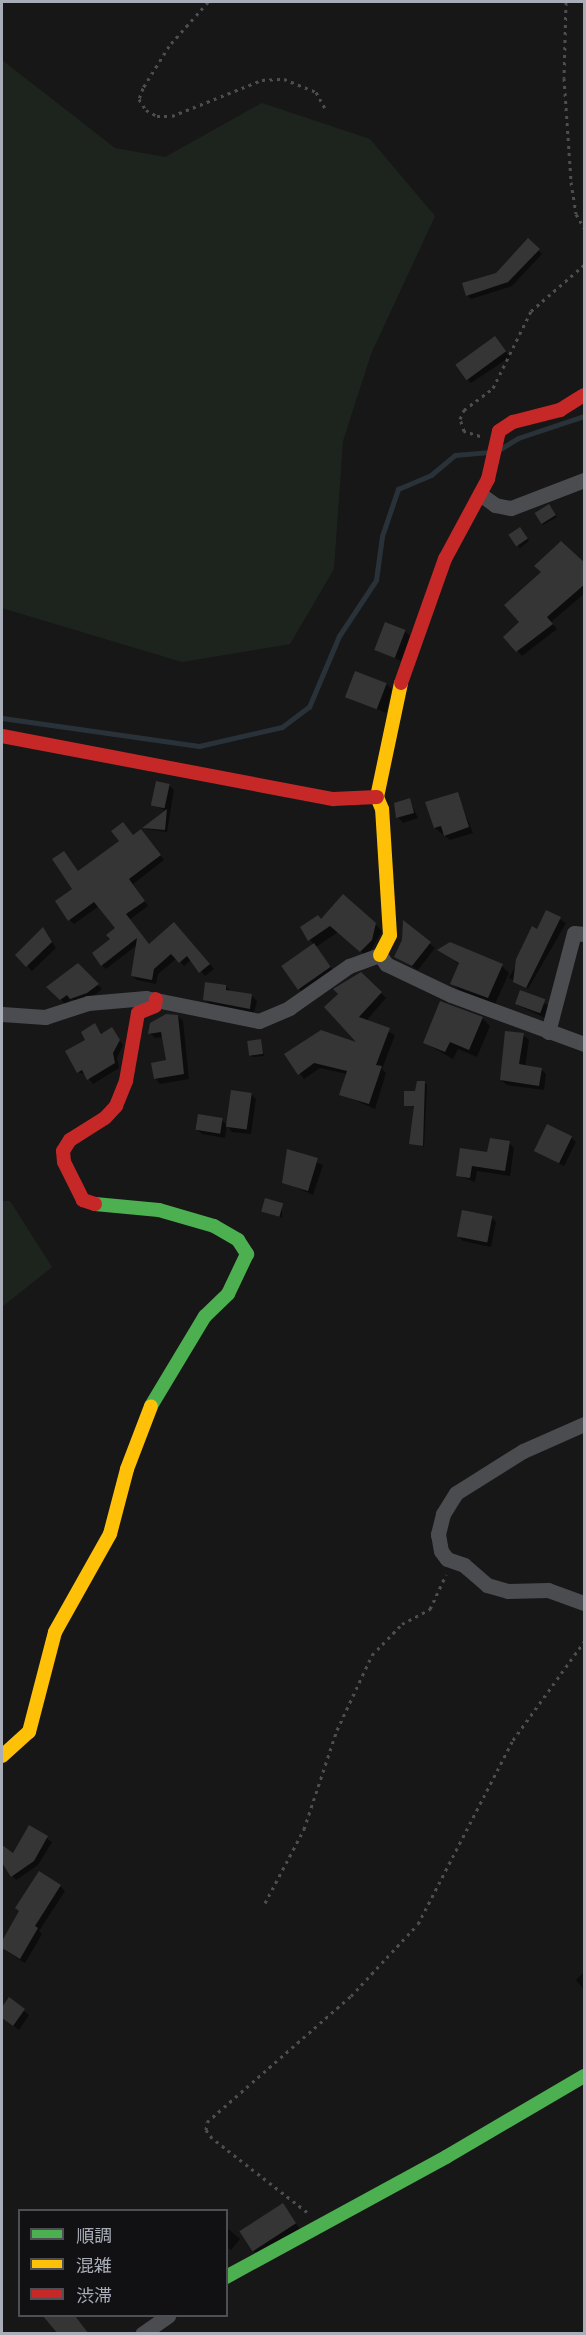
<!DOCTYPE html>
<html>
<head>
<meta charset="utf-8">
<style>
  body { margin:0 }
  #map { position:relative; width:586px; height:2335px; overflow:hidden; background:#171717; font-family:"Sofia Sans Condensed","Noto Sans JP",sans-serif }
  div>[style] { position:absolute }
  .green>* { inset:0; background:#1d241e }
  .shadow>* { inset:0; background:#0007; transform-origin:0 0 }
  .stream>* { height:5px; margin:-2.5px; padding:0 2.5px; transform-origin:2.5px; border-radius:2.5px; background:#2a3239 }
  .building>* { inset:0; background:#353536; transform-origin:0 0 }
  .path>* { height:3px; margin-top:-1.5px; transform-origin:0; background:repeating-linear-gradient(90deg,#4d4e52 0 3px,transparent 0 7.5px) }
  .street>* { height:15px; margin:-7.5px; padding:0 7.5px; transform-origin:7.5px; border-radius:7.5px; background:#4b4c50 }
  .fast>* { height:14px; margin:-7px; padding:0 7px; transform-origin:7px; border-radius:7px; background:#4caf50 }
  .slow>* { height:14px; margin:-7px; padding:0 7px; transform-origin:7px; border-radius:7px; background:#ffc107 }
  .jam>* { height:14px; margin:-7px; padding:0 7px; transform-origin:7px; border-radius:7px; background:#c62828 }
  span { translate:-50% -50%; white-space:nowrap; text-align:center; line-height:1.15; -webkit-text-stroke:5px #111113; paint-order:stroke }
  .frame { position:absolute; inset:0; border:3px solid #a8adb8; pointer-events:none }
  .legend { position:absolute; left:18px; top:2209px; width:210px; height:108px; box-sizing:border-box; background:#111113; border:2px solid #4d4f55; margin:0; padding:8px 10px; list-style:none; font-size:18px; color:#a8adb8 }
  .legend li { display:flex; align-items:center; gap:12px; height:30px }
  .legend b { width:30px; border:2px solid #4d4f55 }
</style>
</head>
<body>
<div id="map">
  <div class="green">
    <div style="clip-path:polygon(2px 60px,115px 148px,165px 157px,262px 103px,370px 139px,435px 216px,371px 354px,343px 441px,334px 569px,290px 644px,182px 662px,2px 608px)"></div>
    <div style="clip-path:polygon(2px 1201px,10px 1201px,52px 1267px,2px 1307px)"></div>
  </div>
  <div class="shadow">
    <div style="clip-path:polygon(528px 240px,542px 254px,512px 286px,471px 299px,467px 295px,497px 274px)"></div>
    <div style="clip-path:polygon(495px 338px,510px 357px,471px 383px,466px 378px)"></div>
    <div style="clip-path:polygon(551px 508px,557px 517px,543px 525px,541px 523px)"></div>
    <div style="clip-path:polygon(522px 531px,529px 541px,520px 548px,518px 546px)"></div>
    <div style="clip-path:polygon(584px 565px,584px 594px,551px 622px,557px 629px,522px 656px,505px 637px)"></div>
    <div style="clip-path:polygon(405px 631px,410px 636px,401px 661px,377px 649px)"></div>
    <div style="clip-path:polygon(386px 684px,392px 689px,386px 713px,348px 696px)"></div>
    <div style="clip-path:polygon(169px 785px,174px 790px,167px 832px,146px 829px,166px 811px,153px 804px)"></div>
    <div style="clip-path:polygon(457px 794px,473px 833px,450px 840px,435px 828px)"></div>
    <div style="clip-path:polygon(409px 800px,418px 818px,403px 823px,398px 817px)"></div>
    <div style="clip-path:polygon(145px 835px,164px 860px,133px 884px,148px 906px,129px 920px,149px 945px,179px 928px,214px 969px,205px 976px,191px 960px,184px 966px,177px 958px,158px 974px,156px 984px,137px 980px,132px 976px,137px 945px,106px 969px,102px 965px,117px 928px,99px 906px,74px 924px,70px 920px,78px 872px,133px 836px)"></div>
    <div style="left:547px;top:912px;width:22px;height:76px;rotate:30deg"></div>
    <div style="clip-path:polygon(322px 921px,375px 924px,382px 931px,367px 957px,338px 932px,316px 947px,335px 973px,304px 994px,299px 989px,314px 945px,302px 928px)"></div>
    <div style="clip-path:polygon(404px 923px,435px 948px,418px 970px,396px 957px,404px 941px)"></div>
    <div style="clip-path:polygon(43px 929px,56px 948px,32px 971px,17px 955px)"></div>
    <div style="clip-path:polygon(440px 950px,502px 966px,509px 973px,495px 1004px,459px 990px,452px 983px,460px 965px)"></div>
    <div style="clip-path:polygon(78px 965px,102px 989px,91px 998px,76px 1002px,72px 999px,65px 1004px,49px 987px)"></div>
    <div style="clip-path:polygon(361px 974px,386px 998px,366px 1021px,395px 1035px,382px 1069px,386px 1073px,375px 1109px,341px 1094px,347px 1074px,320px 1068px,304px 1079px,286px 1055px,361px 1046px,335px 989px)"></div>
    <div style="clip-path:polygon(225px 986px,231px 991px,252px 996px,257px 1001px,254px 1013px,210px 1004px,204px 999px)"></div>
    <div style="left:520px;top:992px;width:33px;height:13px;rotate:25deg"></div>
    <div style="clip-path:polygon(178px 1016px,183px 1021px,189px 1079px,160px 1084px,155px 1078px,167px 1062px,163px 1037px,155px 1038px,150px 1033px)"></div>
    <div style="clip-path:polygon(482px 1018px,490px 1026px,477px 1057px,458px 1049px,453px 1059px,425px 1043px)"></div>
    <div style="clip-path:polygon(95px 1025px,103px 1035px,112px 1029px,123px 1045px,117px 1058px,119px 1068px,93px 1084px,86px 1075px,78px 1072px)"></div>
    <div style="clip-path:polygon(523px 1035px,529px 1040px,525px 1067px,541px 1069px,546px 1074px,544px 1090px,507px 1085px,501px 1080px)"></div>
    <div style="clip-path:polygon(261px 1041px,264px 1056px,253px 1057px,251px 1055px)"></div>
    <div style="clip-path:polygon(425px 1083px,427px 1085px,424px 1147px,411px 1143px,415px 1107px,406px 1105px)"></div>
    <div style="clip-path:polygon(251px 1094px,256px 1099px,251px 1134px,232px 1132px,227px 1126px,225px 1138px,202px 1134px,196px 1129px,222px 1120px,227px 1125px)"></div>
    <div style="clip-path:polygon(571px 1137px,576px 1142px,564px 1166px,536px 1151px)"></div>
    <div style="clip-path:polygon(509px 1143px,514px 1148px,510px 1176px,477px 1171px,475px 1182px,458px 1175px)"></div>
    <div style="clip-path:polygon(289px 1151px,323px 1165px,313px 1195px,284px 1182px)"></div>
    <div style="clip-path:polygon(282px 1204px,282px 1218px,263px 1211px)"></div>
    <div style="clip-path:polygon(491px 1217px,496px 1222px,491px 1247px,463px 1241px,458px 1236px)"></div>
    <div style="clip-path:polygon(30px 1827px,52px 1842px,38px 1865px,16px 1880px,2px 1864px,2px 1847px,13px 1855px)"></div>
    <div style="clip-path:polygon(60px 1886px,65px 1891px,39px 1931px,42px 1934px,25px 1963px,6px 1951px,2px 1944px,20px 1912px)"></div>
    <div style="clip-path:polygon(584px 1972px,584px 1990px,576px 1980px)"></div>
    <div style="clip-path:polygon(9px 1999px,29px 2015px,19px 2030px,2px 2017px)"></div>
    <div style="clip-path:polygon(283px 2205px,300px 2229px,256px 2253px,251px 2248px)"></div>
    <div style="clip-path:polygon(226px 2227px,240px 2239px,231px 2250px,226px 2247px)"></div>
  </div>
  <div class="stream">
    <div style="left:500px;top:449px;width:21px;rotate:-31deg"></div>
    <div style="left:518px;top:438px;width:70px;rotate:-18.4deg"></div>
    <div style="left:2px;top:718px;width:199px;rotate:8.1deg"></div>
    <div style="left:199px;top:746px;width:85px;rotate:-12.9deg"></div>
    <div style="left:282px;top:727px;width:34px;rotate:-37deg"></div>
    <div style="left:309px;top:707px;width:77px;rotate:-67.1deg"></div>
    <div style="left:339px;top:636px;width:67px;rotate:-56.5deg"></div>
    <div style="left:376px;top:580px;width:44px;rotate:-82.2deg"></div>
    <div style="left:382px;top:536px;width:50px;rotate:-71.2deg"></div>
    <div style="left:398px;top:489px;width:36px;rotate:-23deg"></div>
    <div style="left:431px;top:475px;width:31px;rotate:-40deg"></div>
    <div style="left:455px;top:455px;width:33px;rotate:-5deg"></div>
  </div>
  <div class="building">
    <div style="clip-path:polygon(528px 238px,540px 249px,508px 282px,466px 296px,462px 283px,496px 273px)"></div>
    <div style="left:495px;top:336px;width:19px;height:49px;rotate:54deg"></div>
    <div style="left:549px;top:504px;width:13px;height:17px;rotate:58deg"></div>
    <div style="left:520px;top:527px;width:14px;height:14px;rotate:56deg"></div>
    <div style="clip-path:polygon(561px 541px,585px 563px,585px 584px,547px 617px,553px 624px,516px 652px,503px 637px,519px 622px,504px 605px,541px 572px,534px 566px)"></div>
    <div style="left:385px;top:622px;width:22px;height:30px;rotate:21deg"></div>
    <div style="left:355px;top:671px;width:34px;height:28px;rotate:21deg"></div>
    <div style="left:156px;top:781px;width:14px;height:25px;rotate:12deg"></div>
    <div style="clip-path:polygon(458px 792px,469px 827px,444px 836px,441px 826px,434px 828px,425px 802px)"></div>
    <div style="clip-path:polygon(410px 798px,414px 813px,396px 818px,394px 803px)"></div>
    <div style="clip-path:polygon(167px 809px,165px 830px,142px 828px)"></div>
    <div style="clip-path:polygon(123px 822px,133px 835px,141px 829px,161px 855px,129px 879px,145px 901px,126px 914px,149px 944px,174px 922px,210px 964px,199px 973px,187px 956px,179px 963px,171px 954px,154px 969px,152px 980px,131px 976px,137px 938px,101px 966px,92px 953px,110px 939px,106px 935px,115px 928px,94px 902px,68px 921px,55px 901px,72px 889px,52px 859px,64px 851px,78px 871px,119px 841px,111px 831px)"></div>
    <div style="clip-path:polygon(343px 894px,376px 923px,372px 940px,360px 952px,330px 926px,308px 941px,300px 927px,318px 915px,321px 919px)"></div>
    <div style="clip-path:polygon(546px 910px,561px 917px,526px 988px,513px 982px,516px 959px,532px 926px,537px 929px)"></div>
    <div style="clip-path:polygon(403px 920px,431px 942px,412px 966px,394px 957px,402px 940px)"></div>
    <div style="clip-path:polygon(43px 927px,52px 942px,26px 967px,15px 955px)"></div>
    <div style="clip-path:polygon(450px 942px,503px 964px,488px 998px,450px 984px,459px 963px,437px 950px)"></div>
    <div style="left:314px;top:943px;width:29px;height:40px;rotate:55deg"></div>
    <div style="clip-path:polygon(78px 963px,99px 984px,87px 993px,70px 999px,67px 995px,60px 1000px,46px 987px)"></div>
    <div style="clip-path:polygon(361px 972px,382px 992px,359px 1017px,390px 1028px,376px 1065px,382px 1066px,369px 1104px,339px 1095px,347px 1071px,314px 1063px,298px 1075px,284px 1054px,321px 1030px,356px 1042px,324px 1007px,338px 994px,333px 989px)"></div>
    <div style="clip-path:polygon(205px 982px,226px 985px,226px 990px,252px 994px,250px 1009px,203px 1000px)"></div>
    <div style="left:520px;top:990px;width:27px;height:15px;rotate:20deg"></div>
    <div style="clip-path:polygon(440px 1001px,483px 1017px,469px 1050px,450px 1042px,445px 1052px,423px 1043px)"></div>
    <div style="clip-path:polygon(166px 1014px,178px 1015px,184px 1074px,154px 1079px,151px 1063px,166px 1060px,161px 1032px,148px 1034px,150px 1023px)"></div>
    <div style="clip-path:polygon(95px 1023px,101px 1034px,112px 1027px,120px 1040px,113px 1053px,115px 1063px,87px 1080px,82px 1070px,77px 1073px,65px 1051px,85px 1040px,81px 1032px)"></div>
    <div style="clip-path:polygon(505px 1031px,524px 1033px,519px 1064px,542px 1068px,539px 1086px,500px 1080px)"></div>
    <div style="left:261px;top:1039px;width:15px;height:14px;rotate:82deg"></div>
    <div style="clip-path:polygon(417px 1081px,425px 1081px,423px 1146px,409px 1144px,414px 1106px,404px 1106px,404px 1091px,415px 1091px)"></div>
    <div style="left:231px;top:1090px;width:21px;height:37px;rotate:8deg"></div>
    <div style="left:198px;top:1114px;width:25px;height:16px;rotate:9deg"></div>
    <div style="left:547px;top:1124px;width:28px;height:30px;rotate:26deg"></div>
    <div style="clip-path:polygon(490px 1138px,510px 1141px,505px 1171px,472px 1166px,470px 1178px,456px 1176px,460px 1148px,487px 1152px)"></div>
    <div style="clip-path:polygon(287px 1149px,318px 1158px,308px 1191px,282px 1183px)"></div>
    <div style="left:265px;top:1198px;width:19px;height:14px;rotate:16deg"></div>
    <div style="left:462px;top:1210px;width:31px;height:27px;rotate:11deg"></div>
    <div style="clip-path:polygon(29px 1825px,48px 1836px,34px 1861px,11px 1877px,2px 1863px,2px 1845px,13px 1853px)"></div>
    <div style="clip-path:polygon(39px 1871px,61px 1885px,35px 1926px,38px 1928px,20px 1959px,2px 1948px,2px 1941px,19px 1911px,15px 1908px)"></div>
    <div style="clip-path:polygon(9px 1997px,25px 2009px,13px 2026px,2px 2018px,2px 2007px)"></div>
    <div style="left:283px;top:2203px;width:24px;height:52px;rotate:57deg"></div>
    <div style="clip-path:polygon(43px 2316px,75px 2316px,89px 2334px,58px 2334px)"></div>
  </div>
  <div class="path">
    <div style="left:208px;top:2px;width:59px;rotate:131.6deg"></div>
    <div style="left:169px;top:46px;width:49px;rotate:121.8deg"></div>
    <div style="left:143px;top:88px;width:12px;rotate:110deg"></div>
    <div style="left:139px;top:99px;width:13px;rotate:58deg"></div>
    <div style="left:146px;top:110px;width:13px;rotate:29deg"></div>
    <div style="left:157px;top:116px;width:15px"></div>
    <div style="left:172px;top:116px;width:97px;rotate:-21.8deg"></div>
    <div style="left:262px;top:80px;width:22px;rotate:-3deg"></div>
    <div style="left:284px;top:79px;width:35px;rotate:22deg"></div>
    <div style="left:316px;top:92px;width:18px;rotate:61deg"></div>
    <div style="left:566px;top:2px;width:76px;rotate:91.5deg"></div>
    <div style="left:564px;top:78px;width:104px;rotate:86.1deg"></div>
    <div style="left:571px;top:182px;width:32px;rotate:81deg"></div>
    <div style="left:576px;top:214px;width:16px;rotate:60deg"></div>
    <div style="left:480px;top:436px;width:17px;rotate:-163deg"></div>
    <div style="left:464px;top:431px;width:13px;rotate:-108deg"></div>
    <div style="left:460px;top:419px;width:10px;rotate:-66deg"></div>
    <div style="left:464px;top:410px;width:36px;rotate:-37deg"></div>
    <div style="left:493px;top:388px;width:86px;rotate:-63.7deg"></div>
    <div style="left:531px;top:311px;width:70px;rotate:-41deg"></div>
    <div style="left:265px;top:1903px;width:84px;rotate:-62.2deg"></div>
    <div style="left:304px;top:1829px;width:104px;rotate:-71.6deg"></div>
    <div style="left:337px;top:1730px;width:83px;rotate:-65deg"></div>
    <div style="left:372px;top:1655px;width:43px;rotate:-45.9deg"></div>
    <div style="left:402px;top:1624px;width:32px;rotate:-28deg"></div>
    <div style="left:430px;top:1609px;width:38px;rotate:-65deg"></div>
    <div style="left:307px;top:2212px;width:120px;rotate:-142.1deg"></div>
    <div style="left:212px;top:2138px;width:10px;rotate:-127deg"></div>
    <div style="left:206px;top:2130px;width:8px;rotate:-83deg"></div>
    <div style="left:207px;top:2122px;width:191px;rotate:-41.2deg"></div>
    <div style="left:351px;top:1996px;width:98px;rotate:-47.1deg"></div>
    <div style="left:418px;top:1924px;width:207px;rotate:-62.7deg"></div>
    <div style="left:513px;top:1740px;width:121px;rotate:-54.1deg"></div>
  </div>
  <div class="street">
    <div style="left:480px;top:494px;width:19px;rotate:36deg"></div>
    <div style="left:495px;top:505px;width:16px;rotate:11deg"></div>
    <div style="left:511px;top:508px;width:78px;rotate:-21deg"></div>
    <div style="left:2px;top:1014px;width:43px;rotate:4deg"></div>
    <div style="left:45px;top:1017px;width:45px;rotate:-18deg"></div>
    <div style="left:88px;top:1003px;width:58px;rotate:-4.9deg"></div>
    <div style="left:146px;top:998px;width:115px;rotate:11.5deg"></div>
    <div style="left:259px;top:1021px;width:33px;rotate:-23deg"></div>
    <div style="left:289px;top:1008px;width:73px;rotate:-35deg"></div>
    <div style="left:349px;top:966px;width:33px;rotate:-20deg"></div>
    <div style="left:380px;top:955px;width:11px;rotate:56deg"></div>
    <div style="left:386px;top:964px;width:72px;rotate:25.5deg"></div>
    <div style="left:451px;top:995px;width:142px;rotate:20.2deg"></div>
    <div style="left:548px;top:1032px;width:102px;rotate:-75.3deg"></div>
    <div style="left:574px;top:933px;width:10px;rotate:6deg"></div>
    <div style="left:584px;top:1424px;width:67px;rotate:156.1deg"></div>
    <div style="left:523px;top:1451px;width:79px;rotate:147.9deg"></div>
    <div style="left:456px;top:1493px;width:25px;rotate:122deg"></div>
    <div style="left:443px;top:1514px;width:21px;rotate:104deg"></div>
    <div style="left:438px;top:1534px;width:17px;rotate:80deg"></div>
    <div style="left:441px;top:1551px;width:10px;rotate:53deg"></div>
    <div style="left:447px;top:1559px;width:18px;rotate:19deg"></div>
    <div style="left:464px;top:1565px;width:30px;rotate:41deg"></div>
    <div style="left:487px;top:1585px;width:22px;rotate:16deg"></div>
    <div style="left:508px;top:1591px;width:40px;rotate:-1.4deg"></div>
    <div style="left:548px;top:1590px;width:38px;rotate:20deg"></div>
    <div style="left:142px;top:2334px;width:32px;rotate:-35deg"></div>
  </div>
  <div class="fast">
    <div style="left:95px;top:1204px;width:64px;rotate:5.4deg"></div>
    <div style="left:159px;top:1210px;width:57px;rotate:16.2deg"></div>
    <div style="left:214px;top:1226px;width:28px;rotate:30deg"></div>
    <div style="left:238px;top:1240px;width:17px;rotate:57deg"></div>
    <div style="left:247px;top:1254px;width:44px;rotate:115.4deg"></div>
    <div style="left:228px;top:1294px;width:32px;rotate:136deg"></div>
    <div style="left:205px;top:1316px;width:105px;rotate:121deg"></div>
    <div style="left:226px;top:2277px;width:251px;rotate:-28.6deg"></div>
    <div style="left:446px;top:2157px;width:160px;rotate:-30.4deg"></div>
  </div>
  <div class="slow">
    <div style="left:380px;top:955px;width:22px;rotate:-63deg"></div>
    <div style="left:390px;top:935px;width:126px;rotate:-93.6deg"></div>
    <div style="left:382px;top:809px;width:13px;rotate:-113deg"></div>
    <div style="left:377px;top:797px;width:116px;rotate:-78.1deg"></div>
    <div style="left:2px;top:1756px;width:36px;rotate:-42deg"></div>
    <div style="left:29px;top:1732px;width:103px;rotate:-75.4deg"></div>
    <div style="left:55px;top:1632px;width:112px;rotate:-60.7deg"></div>
    <div style="left:110px;top:1534px;width:67px;rotate:-75.3deg"></div>
    <div style="left:127px;top:1469px;width:67px;rotate:-69.1deg"></div>
  </div>
  <div class="jam">
    <div style="left:401px;top:683px;width:132px;rotate:-70.5deg"></div>
    <div style="left:445px;top:559px;width:91px;rotate:-61.7deg"></div>
    <div style="left:488px;top:479px;width:49px;rotate:-77.1deg"></div>
    <div style="left:499px;top:431px;width:17px;rotate:-33deg"></div>
    <div style="left:513px;top:422px;width:49px;rotate:-14.3deg"></div>
    <div style="left:560px;top:410px;width:28px;rotate:-32deg"></div>
    <div style="left:2px;top:736px;width:337px;rotate:10.8deg"></div>
    <div style="left:333px;top:799px;width:44px;rotate:-2.6deg"></div>
    <div style="left:95px;top:1204px;width:13px;rotate:-162deg"></div>
    <div style="left:83px;top:1200px;width:42px;rotate:-116.6deg"></div>
    <div style="left:64px;top:1162px;width:11px;rotate:-95deg"></div>
    <div style="left:63px;top:1151px;width:13px;rotate:-58deg"></div>
    <div style="left:70px;top:1140px;width:41px;rotate:-32.2deg"></div>
    <div style="left:105px;top:1118px;width:16px;rotate:-47deg"></div>
    <div style="left:116px;top:1106px;width:27px;rotate:-68deg"></div>
    <div style="left:126px;top:1081px;width:69px;rotate:-80deg"></div>
    <div style="left:138px;top:1013px;width:18px;rotate:-22deg"></div>
    <div style="left:155px;top:1006px;width:7px;rotate:-82deg"></div>
  </div>
  <div class="frame"></div>
  <ul class="legend">
  <li><b style="height:8px;background:#4caf50"></b>順調</li>
  <li><b style="height:8px;background:#ffc107"></b>混雑</li>
  <li><b style="height:8px;background:#c62828"></b>渋滞</li>
  </ul>
</div>
</body>
</html>
